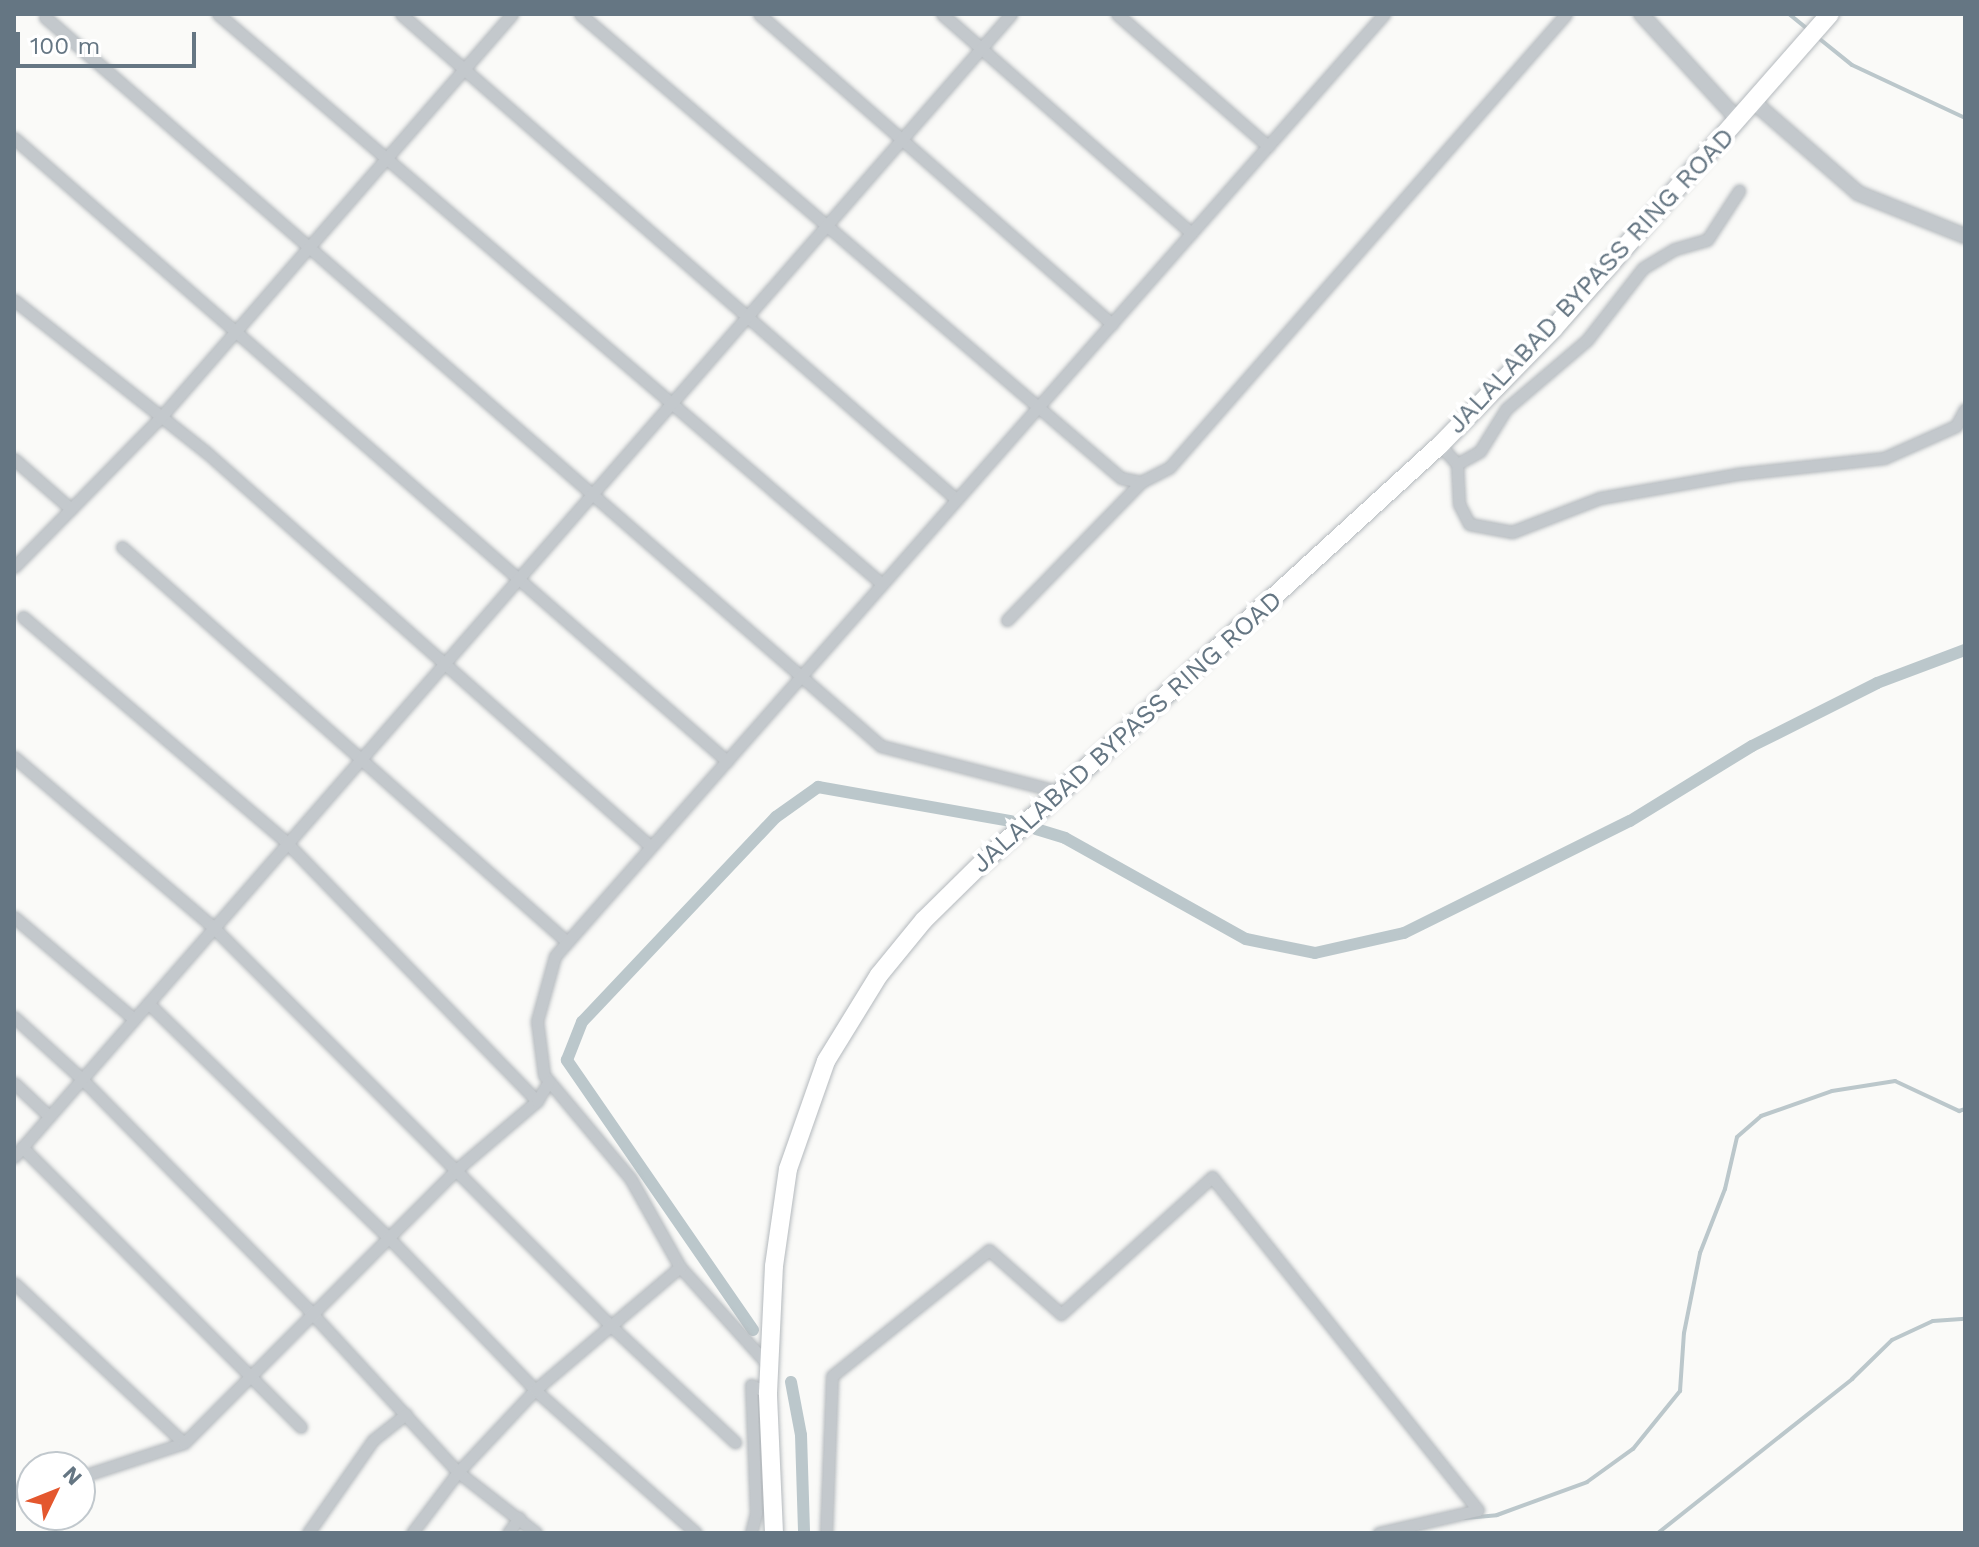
<!DOCTYPE html>
<html>
<head>
<meta charset="utf-8">
<style>
  body { margin:0 }
  #map { position:relative; width:1979px; height:1547px; overflow:hidden; background:#fafaf8; font-family:"Work Sans",sans-serif }
  div>[style] { position:absolute }
  .stream>* { height:4px; margin:-2px; padding:0 2px; transform-origin:2px; border-radius:2px; background:#bbc7cb }
  .canal>* { height:12px; margin:-6px; padding:0 6px; transform-origin:6px; border-radius:6px; background:#bbc7cb }
  .roads { filter:drop-shadow(0 0 2px #b4b9bd) drop-shadow(0 0 2px #b4b9bd) }
  .minor>* { height:11px; margin:-5.5px; padding:0 5.5px; transform-origin:5.5px; border-radius:5.5px; background:#c3c8cc }
  .tertiary>* { height:14px; margin:-7px; padding:0 7px; transform-origin:7px; border-radius:7px; background:#c3c8cc }
  .trunk>* { height:18px; margin:-9px; padding:0 9px; transform-origin:9px; border-radius:9px; background:#fff }
  span { translate:-50% -50%; white-space:nowrap; text-align:center; line-height:1.15; -webkit-text-stroke:8px #fff; paint-order:stroke }
  .street-label { font-size:26px; color:#657683 }
  .frame { position:absolute; inset:0; border:16px solid #657683; pointer-events:none }
  .north { position:absolute; left:16px; top:1451px; width:80px; height:80px; box-sizing:border-box; background:#fff; border:2px solid #c1c8cd; border-radius:50%; rotate:47deg; font-size:22px; font-weight:700; line-height:32px; text-align:center; color:#657683 }
  .north::after { content:''; display:block; margin:auto; width:28px; height:36px; background:#e4572e; clip-path:polygon(50% 0,100% 100%,50% 72%,0 100%) }
  .scale { position:absolute; left:16px; top:32px; width:180px; height:36px; box-sizing:border-box; border:4px solid #657683; border-top:0; padding-left:10px; font-size:24px; line-height:28px; white-space:nowrap; color:#657683; -webkit-text-stroke:6px #fff; paint-order:stroke }
</style>
</head>
<body>
<div id="map">
  <div class="stream">
    <div style="left:1789px;top:14px;width:26px;rotate:39deg"></div>
    <div style="left:1816px;top:36px;width:46px;rotate:38.9deg"></div>
    <div style="left:1852px;top:65px;width:125px;rotate:25.1deg"></div>
    <div style="left:1465px;top:1518px;width:32px;rotate:-5deg"></div>
    <div style="left:1497px;top:1515px;width:96px;rotate:-20.1deg"></div>
    <div style="left:1587px;top:1482px;width:57px;rotate:-35.7deg"></div>
    <div style="left:1633px;top:1449px;width:75px;rotate:-51deg"></div>
    <div style="left:1680px;top:1391px;width:58px;rotate:-86.1deg"></div>
    <div style="left:1684px;top:1333px;width:82px;rotate:-78.7deg"></div>
    <div style="left:1700px;top:1253px;width:69px;rotate:-68.7deg"></div>
    <div style="left:1725px;top:1189px;width:53px;rotate:-77deg"></div>
    <div style="left:1737px;top:1137px;width:32px;rotate:-41deg"></div>
    <div style="left:1761px;top:1116px;width:75px;rotate:-19.4deg"></div>
    <div style="left:1832px;top:1091px;width:64px;rotate:-9deg"></div>
    <div style="left:1895px;top:1081px;width:71px;rotate:25.1deg"></div>
    <div style="left:1959px;top:1111px;width:6px;rotate:-18deg"></div>
    <div style="left:1658px;top:1533px;width:248px;rotate:-38.4deg"></div>
    <div style="left:1852px;top:1379px;width:56px;rotate:-44.3deg"></div>
    <div style="left:1892px;top:1340px;width:45px;rotate:-24.9deg"></div>
    <div style="left:1933px;top:1321px;width:32px;rotate:-4deg"></div>
  </div>
  <div class="canal">
    <div style="left:1036px;top:829px;width:30px;rotate:17deg"></div>
    <div style="left:1065px;top:838px;width:207px;rotate:29.2deg"></div>
    <div style="left:1246px;top:939px;width:70px;rotate:11.5deg"></div>
    <div style="left:1315px;top:953px;width:91px;rotate:-12.7deg"></div>
    <div style="left:1404px;top:933px;width:252px;rotate:-26.4deg"></div>
    <div style="left:1630px;top:821px;width:143px;rotate:-31.6deg"></div>
    <div style="left:1752px;top:746px;width:140px;rotate:-26.7deg"></div>
    <div style="left:1877px;top:683px;width:94px;rotate:-20.6deg"></div>
    <div style="left:753px;top:1330px;width:328px;rotate:-124.6deg"></div>
    <div style="left:567px;top:1060px;width:41px;rotate:-68.5deg"></div>
    <div style="left:582px;top:1022px;width:282px;rotate:-46.6deg"></div>
    <div style="left:776px;top:817px;width:52px;rotate:-35.5deg"></div>
    <div style="left:818px;top:787px;width:196px;rotate:10deg"></div>
    <div style="left:791px;top:1382px;width:54px;rotate:79.3deg"></div>
    <div style="left:801px;top:1435px;width:98px;rotate:88.2deg"></div>
  </div>
  <div class="roads">
    <div class="minor">
      <div style="left:218px;top:14px;width:875px;rotate:40.64deg"></div>
      <div style="left:401px;top:14px;width:738px;rotate:41.16deg"></div>
      <div style="left:580px;top:14px;width:713px;rotate:40.62deg"></div>
      <div style="left:1121px;top:478px;width:20px;rotate:11deg"></div>
      <div style="left:1141px;top:482px;width:31px;rotate:-27deg"></div>
      <div style="left:1169px;top:468px;width:603px;rotate:-48.83deg"></div>
      <div style="left:759px;top:14px;width:470px;rotate:41.3deg"></div>
      <div style="left:942px;top:14px;width:332px;rotate:41.3deg"></div>
      <div style="left:1117px;top:14px;width:201px;rotate:41.2deg"></div>
      <div style="left:45px;top:17px;width:1109px;rotate:41.09deg"></div>
      <div style="left:881px;top:746px;width:185px;rotate:14.4deg"></div>
      <div style="left:14px;top:138px;width:947px;rotate:41.15deg"></div>
      <div style="left:14px;top:300px;width:245px;rotate:38.4deg"></div>
      <div style="left:206px;top:452px;width:595px;rotate:41.59deg"></div>
      <div style="left:1440px;top:445px;width:25px;rotate:48deg"></div>
      <div style="left:1457px;top:464px;width:40px;rotate:87.1deg"></div>
      <div style="left:1459px;top:504px;width:22px;rotate:63deg"></div>
      <div style="left:1469px;top:524px;width:44px;rotate:10.5deg"></div>
      <div style="left:1512px;top:532px;width:94px;rotate:-21.1deg"></div>
      <div style="left:1600px;top:498px;width:139px;rotate:-9.9deg"></div>
      <div style="left:1737px;top:474px;width:148px;rotate:-6.2deg"></div>
      <div style="left:1884px;top:458px;width:79px;rotate:-24deg"></div>
      <div style="left:1956px;top:426px;width:19px;rotate:-62deg"></div>
      <div style="left:14px;top:459px;width:76px;rotate:41.3deg"></div>
      <div style="left:1457px;top:464px;width:26px;rotate:-29deg"></div>
      <div style="left:1480px;top:451px;width:49px;rotate:-58.2deg"></div>
      <div style="left:1506px;top:409px;width:106px;rotate:-40.4deg"></div>
      <div style="left:1587px;top:340px;width:91px;rotate:-52.1deg"></div>
      <div style="left:1643px;top:268px;width:37px;rotate:-31deg"></div>
      <div style="left:1675px;top:249px;width:33px;rotate:-16deg"></div>
      <div style="left:1707px;top:240px;width:59px;rotate:-56.9deg"></div>
      <div style="left:122px;top:547px;width:595px;rotate:41.59deg"></div>
      <div style="left:14px;top:567px;width:209px;rotate:-45.6deg"></div>
      <div style="left:160px;top:418px;width:536px;rotate:-48.93deg"></div>
      <div style="left:23px;top:617px;width:346px;rotate:40.5deg"></div>
      <div style="left:286px;top:842px;width:361px;rotate:45.9deg"></div>
      <div style="left:1007px;top:620px;width:192px;rotate:-45.8deg"></div>
      <div style="left:14px;top:757px;width:259px;rotate:40.5deg"></div>
      <div style="left:211px;top:925px;width:566px;rotate:45.07deg"></div>
      <div style="left:611px;top:1326px;width:170px;rotate:43.1deg"></div>
      <div style="left:14px;top:917px;width:157px;rotate:40.4deg"></div>
      <div style="left:148px;top:1003px;width:335px;rotate:44.3deg"></div>
      <div style="left:388px;top:1237px;width:212px;rotate:46.1deg"></div>
      <div style="left:535px;top:1390px;width:215px;rotate:41.6deg"></div>
      <div style="left:14px;top:1017px;width:92px;rotate:42.4deg"></div>
      <div style="left:82px;top:1079px;width:321px;rotate:45.5deg"></div>
      <div style="left:307px;top:1308px;width:223px;rotate:47.4deg"></div>
      <div style="left:458px;top:1472px;width:99px;rotate:38deg"></div>
      <div style="left:14px;top:1083px;width:48px;rotate:43.3deg"></div>
      <div style="left:22px;top:1147px;width:395px;rotate:45.1deg"></div>
      <div style="left:14px;top:1157px;width:1517px;rotate:-48.9deg"></div>
      <div style="left:14px;top:1283px;width:233px;rotate:43.3deg"></div>
      <div style="left:770px;top:1367px;width:135px;rotate:-132deg"></div>
      <div style="left:680px;top:1267px;width:102px;rotate:-119.3deg"></div>
      <div style="left:630px;top:1178px;width:134px;rotate:-129.9deg"></div>
      <div style="left:544px;top:1075px;width:54px;rotate:-97.4deg"></div>
      <div style="left:537px;top:1021px;width:67px;rotate:-74.5deg"></div>
      <div style="left:555px;top:956px;width:1255px;rotate:-48.65deg"></div>
      <div style="left:80px;top:1477px;width:109px;rotate:-18.1deg"></div>
      <div style="left:184px;top:1443px;width:385px;rotate:-45.1deg"></div>
      <div style="left:456px;top:1170px;width:106px;rotate:-40.4deg"></div>
      <div style="left:537px;top:1101px;width:23px;rotate:-59deg"></div>
      <div style="left:14px;top:1492px;width:18px;rotate:-13deg"></div>
      <div style="left:308px;top:1533px;width:113px;rotate:-55deg"></div>
      <div style="left:373px;top:1440px;width:42px;rotate:-38.2deg"></div>
      <div style="left:412px;top:1533px;width:76px;rotate:-53deg"></div>
      <div style="left:458px;top:1472px;width:112px;rotate:-46.8deg"></div>
      <div style="left:535px;top:1390px;width:190px;rotate:-40.3deg"></div>
      <div style="left:508px;top:1533px;width:19px;rotate:-54deg"></div>
      <div style="left:751px;top:1533px;width:21px;rotate:-76deg"></div>
      <div style="left:756px;top:1513px;width:128px;rotate:-92.2deg"></div>
      <div style="left:751px;top:1385px;width:19px;rotate:25deg"></div>
      <div style="left:826px;top:1533px;width:157px;rotate:-87.8deg"></div>
      <div style="left:832px;top:1376px;width:201px;rotate:-38.7deg"></div>
      <div style="left:989px;top:1250px;width:96px;rotate:41.6deg"></div>
      <div style="left:1061px;top:1314px;width:204px;rotate:-42.2deg"></div>
      <div style="left:1212px;top:1177px;width:426px;rotate:51.4deg"></div>
      <div style="left:1478px;top:1510px;width:102px;rotate:166.9deg"></div>
    </div>
    <div class="tertiary">
      <div style="left:1641px;top:14px;width:145px;rotate:47.5deg"></div>
      <div style="left:1756px;top:104px;width:135px;rotate:41.1deg"></div>
      <div style="left:1858px;top:193px;width:115px;rotate:21.9deg"></div>
    </div>
    <div class="trunk">
      <div style="left:774px;top:1533px;width:140px;rotate:-92.5deg"></div>
      <div style="left:768px;top:1393px;width:127px;rotate:-87.3deg"></div>
      <div style="left:774px;top:1266px;width:98px;rotate:-81.8deg"></div>
      <div style="left:788px;top:1169px;width:114px;rotate:-70.6deg"></div>
      <div style="left:826px;top:1061px;width:101px;rotate:-58.4deg"></div>
      <div style="left:879px;top:975px;width:71px;rotate:-50.7deg"></div>
      <div style="left:924px;top:920px;width:78px;rotate:-44.5deg"></div>
      <div style="left:980px;top:865px;width:623px;rotate:-42.4deg"></div>
      <div style="left:1440px;top:445px;width:163px;rotate:-45.7deg"></div>
      <div style="left:1554px;top:328px;width:418px;rotate:-48.7deg"></div>
    </div>
  </div>
  <div class="street-label">
    <span style="left:1591px;top:281px;rotate:-47deg">JALALABAD BYPASS RING ROAD</span>
    <span style="left:1127px;top:732px;rotate:-42deg">JALALABAD BYPASS RING ROAD</span>
  </div>
  <div class="frame"></div>
  <div class="north">N</div>
  <div class="scale">100 m</div>
</div>
</body>
</html>
